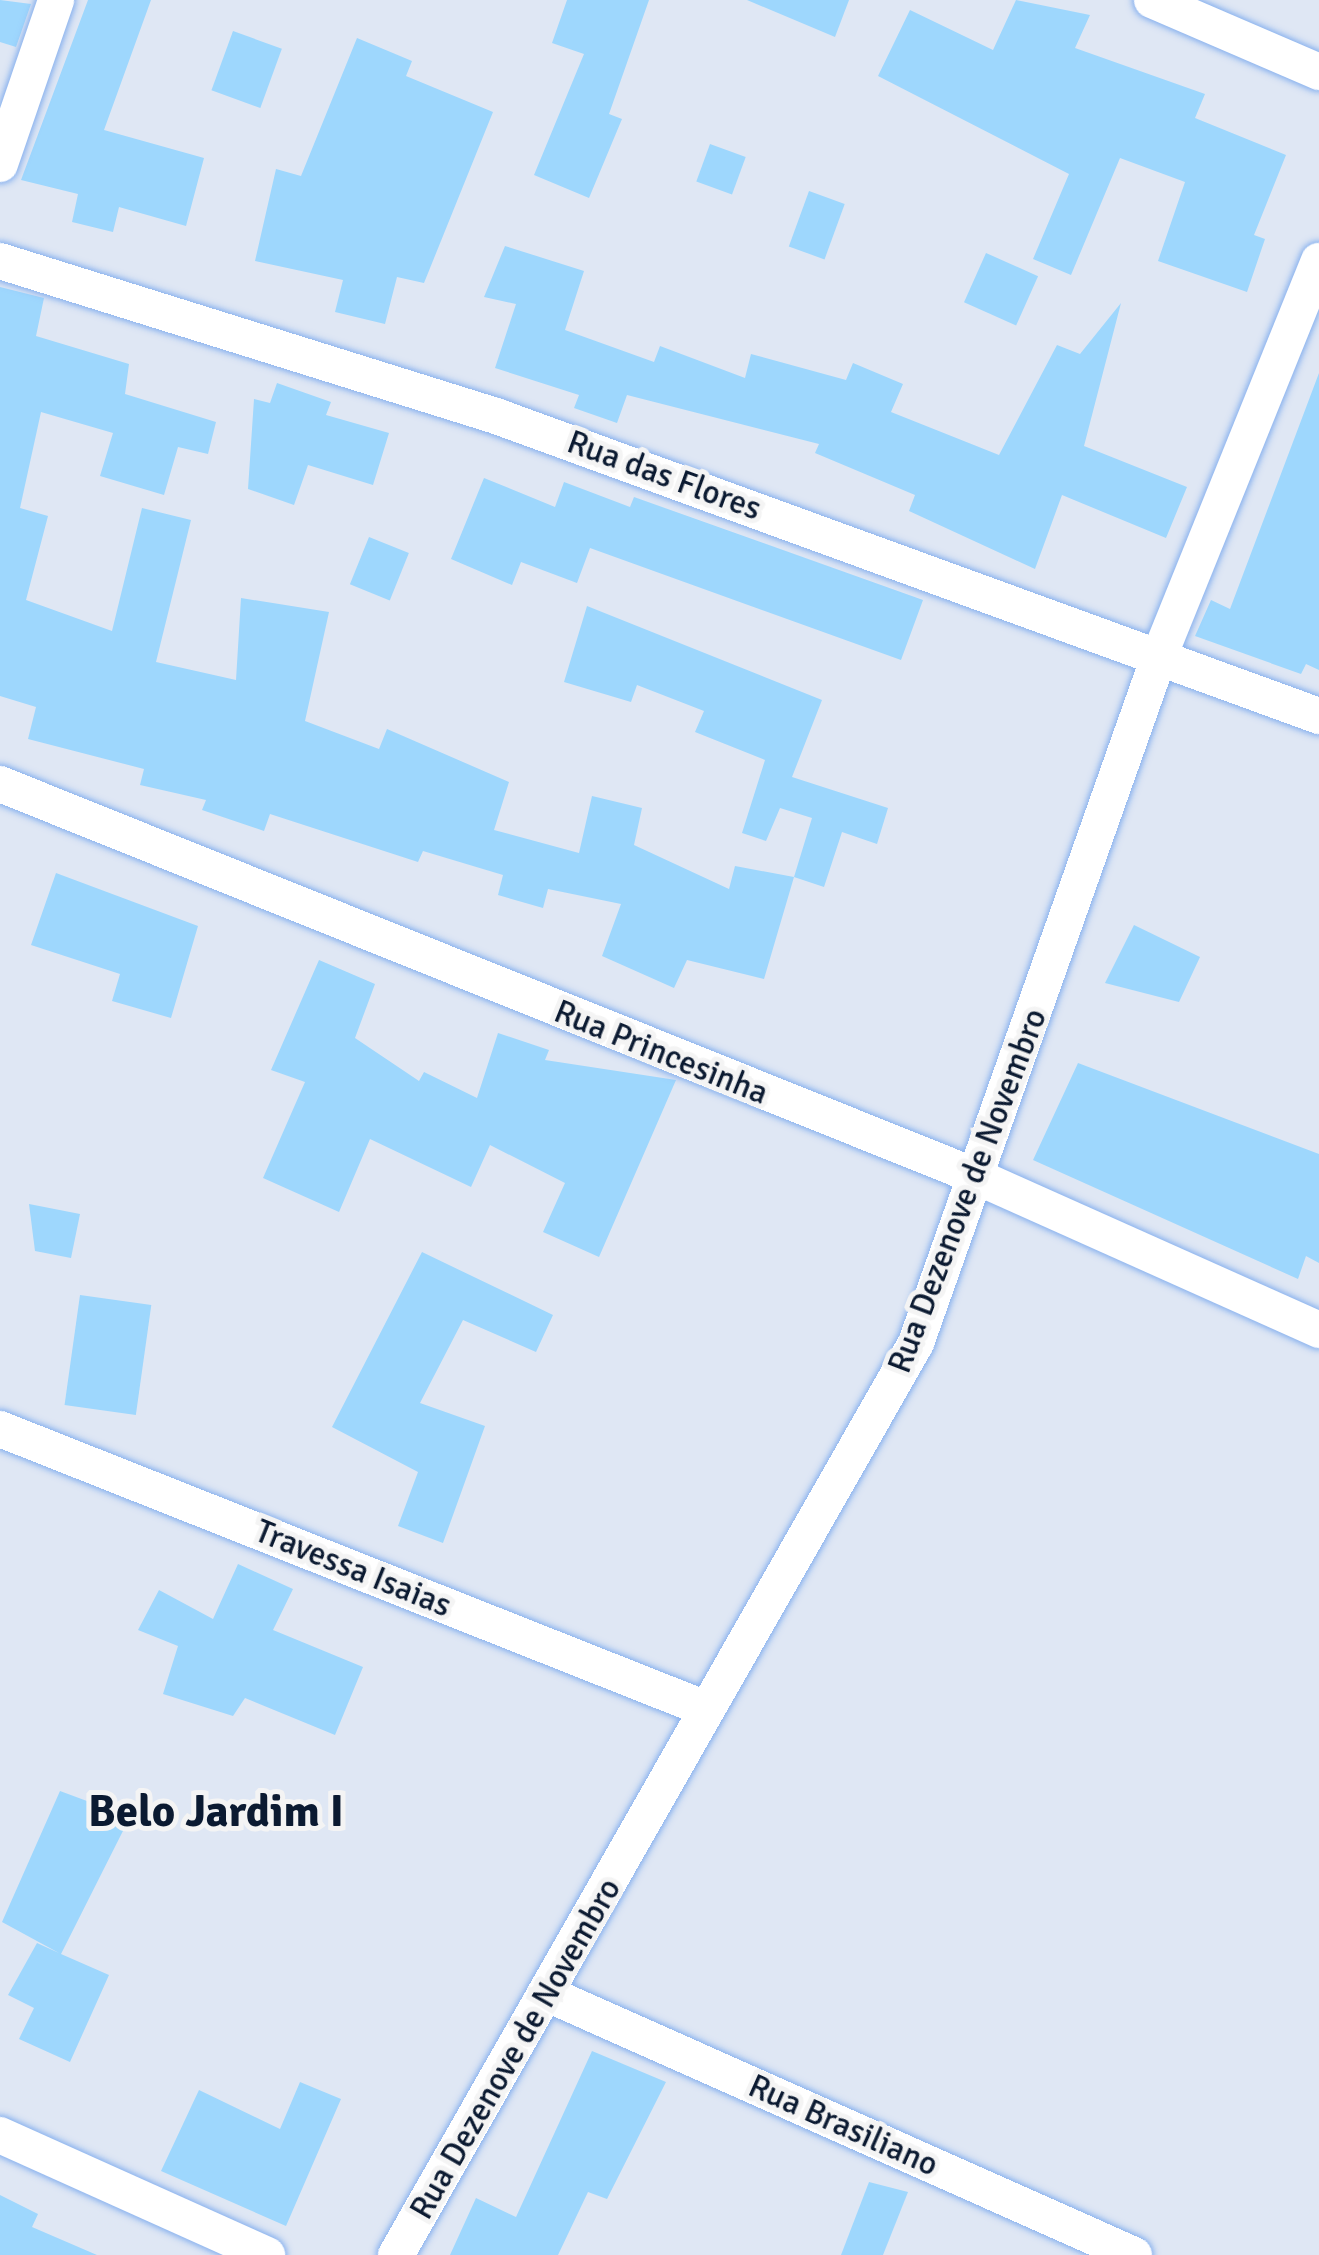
<!DOCTYPE html>
<html>
<head>
<meta charset="utf-8">
<style>
  body { margin:0 }
  #map { position:relative; width:1319px; height:2255px; overflow:hidden; background:#dfe7f4; font-family:Signika,sans-serif }
  div>[style] { position:absolute }
  .building>* { inset:0; background:#9ed7fd; transform-origin:0 0 }
  .roads { filter:drop-shadow(0 0 3px #88b1ee) drop-shadow(0 0 3px #88b1ee) }
  .street>* { height:36px; margin:-18px; padding:0 18px; transform-origin:18px; border-radius:18px; background:#fff }
  span { translate:-50% -50%; white-space:nowrap; text-align:center; line-height:1.15; -webkit-text-stroke:10px #f4f4f4; paint-order:stroke }
  .street-label { font-size:33px; color:#0b1a31 }
  .district-label { font-size:45px; color:#0b1a31; font-weight:700 }
</style>
</head>
<body>
<div id="map">
  <div class="building">
    <div style="clip-path:polygon(0 0,31px 4px,16px 47px,0 42px)"></div>
    <div style="clip-path:polygon(88px 0,151px 0,104px 130px,204px 158px,186px 226px,119px 207px,113px 232px,72px 222px,78px 194px,21px 180px)"></div>
    <div style="clip-path:polygon(567px 0,649px 0,609px 114px,622px 119px,589px 198px,534px 175px,584px 54px,552px 43px)"></div>
    <div style="clip-path:polygon(747px 0,849px 0,835px 37px)"></div>
    <div style="clip-path:polygon(1016px 0,1090px 15px,1075px 48px,1205px 94px,1195px 118px,1286px 155px,1254px 235px,1265px 239px,1247px 292px,1158px 261px,1185px 182px,1120px 158px,1071px 275px,1033px 259px,1069px 174px,878px 76px,910px 10px,993px 50px)"></div>
    <div style="left:233px;top:31px;width:52px;height:63px;rotate:20deg"></div>
    <div style="clip-path:polygon(357px 38px,412px 61px,406px 76px,493px 112px,424px 283px,397px 277px,385px 324px,335px 312px,343px 280px,255px 261px,276px 169px,301px 176px)"></div>
    <div style="left:710px;top:144px;width:38px;height:40px;rotate:20deg"></div>
    <div style="left:809px;top:191px;width:38px;height:59px;rotate:20deg"></div>
    <div style="clip-path:polygon(505px 246px,584px 271px,565px 330px,654px 362px,660px 346px,745px 378px,751px 354px,846px 380px,853px 363px,903px 384px,891px 412px,999px 455px,1057px 345px,1080px 354px,1121px 303px,1084px 446px,1187px 487px,1166px 538px,1062px 495px,1035px 569px,909px 511px,915px 495px,815px 453px,819px 444px,627px 395px,617px 423px,574px 408px,579px 395px,495px 368px,516px 304px,484px 297px)"></div>
    <div style="left:986px;top:253px;width:57px;height:54px;rotate:24deg"></div>
    <div style="clip-path:polygon(0 287px,44px 298px,36px 336px,129px 364px,125px 394px,216px 422px,208px 454px,178px 447px,164px 495px,100px 476px,113px 433px,41px 412px,20px 508px,48px 516px,26px 600px,112px 631px,142px 508px,191px 520px,156px 662px,236px 680px,241px 598px,329px 612px,305px 721px,379px 749px,387px 729px,509px 782px,494px 830px,579px 853px,592px 796px,642px 808px,634px 845px,729px 889px,735px 866px,794px 877px,764px 979px,687px 960px,674px 988px,602px 956px,621px 904px,548px 889px,543px 908px,498px 895px,503px 875px,423px 851px,418px 862px,270px 814px,264px 831px,202px 810px,206px 800px,140px 785px,144px 769px,28px 739px,36px 707px,0 696px)"></div>
    <div style="clip-path:polygon(1319px 373px,1319px 670px,1306px 664px,1301px 674px,1195px 636px,1211px 600px,1230px 609px)"></div>
    <div style="clip-path:polygon(277px 383px,331px 402px,326px 415px,389px 433px,373px 485px,308px 465px,294px 505px,248px 489px,254px 399px,270px 403px)"></div>
    <div style="clip-path:polygon(484px 478px,555px 507px,564px 482px,630px 507px,634px 497px,923px 600px,901px 660px,590px 548px,577px 583px,521px 562px,512px 585px,451px 559px)"></div>
    <div style="left:369px;top:537px;width:43px;height:51px;rotate:22deg"></div>
    <div style="clip-path:polygon(587px 606px,822px 700px,792px 777px,888px 808px,877px 844px,842px 832px,824px 887px,794px 877px,812px 818px,780px 808px,766px 841px,742px 833px,765px 760px,695px 732px,704px 711px,637px 685px,631px 702px,564px 682px)"></div>
    <div style="clip-path:polygon(56px 873px,198px 926px,171px 1018px,112px 1001px,120px 974px,31px 945px)"></div>
    <div style="clip-path:polygon(1134px 925px,1200px 957px,1179px 1002px,1105px 983px)"></div>
    <div style="clip-path:polygon(319px 960px,375px 984px,355px 1038px,419px 1081px,424px 1072px,477px 1098px,498px 1033px,549px 1050px,545px 1060px,676px 1080px,599px 1257px,543px 1232px,565px 1183px,490px 1145px,471px 1187px,370px 1139px,339px 1212px,263px 1178px,305px 1082px,271px 1070px)"></div>
    <div style="clip-path:polygon(1078px 1063px,1319px 1154px,1319px 1263px,1306px 1256px,1298px 1279px,1033px 1160px)"></div>
    <div style="clip-path:polygon(29px 1204px,80px 1214px,71px 1258px,35px 1251px)"></div>
    <div style="clip-path:polygon(422px 1252px,553px 1315px,536px 1352px,463px 1320px,420px 1403px,485px 1426px,443px 1543px,398px 1526px,418px 1472px,332px 1427px)"></div>
    <div style="left:80px;top:1295px;width:72px;height:111px;rotate:8deg"></div>
    <div style="clip-path:polygon(238px 1564px,293px 1589px,273px 1630px,363px 1667px,335px 1735px,245px 1698px,233px 1716px,163px 1694px,178px 1646px,138px 1630px,159px 1590px,213px 1619px)"></div>
    <div style="clip-path:polygon(60px 1791px,130px 1817px,61px 1954px,109px 1975px,70px 2062px,19px 2039px,34px 2008px,8px 1995px,37px 1943px,59px 1953px,2px 1922px)"></div>
    <div style="clip-path:polygon(592px 2051px,666px 2082px,607px 2199px,588px 2192px,558px 2255px,450px 2255px,476px 2198px,516px 2217px)"></div>
    <div style="clip-path:polygon(300px 2082px,341px 2099px,286px 2226px,161px 2171px,199px 2090px,280px 2129px)"></div>
    <div style="clip-path:polygon(869px 2182px,908px 2192px,883px 2255px,841px 2255px)"></div>
    <div style="clip-path:polygon(0 2195px,38px 2214px,32px 2227px,97px 2255px,0 2255px)"></div>
  </div>
  <div class="roads">
    <div class="street">
      <div style="left:1152px;top:0;width:182px;rotate:23.3deg"></div>
      <div style="left:0;top:164px;width:173px;rotate:-71.1deg"></div>
      <div style="left:0;top:261px;width:520px;rotate:17.35deg"></div>
      <div style="left:496px;top:416px;width:876px;rotate:20.03deg"></div>
      <div style="left:0;top:784px;width:1051px;rotate:21.9deg"></div>
      <div style="left:975px;top:1176px;width:377px;rotate:24.1deg"></div>
      <div style="left:0;top:1429px;width:759px;rotate:21.63deg"></div>
      <div style="left:552px;top:1996px;width:637px;rotate:23.99deg"></div>
      <div style="left:0;top:2135px;width:293px;rotate:24.2deg"></div>
      <div style="left:396px;top:2255px;width:1050px;rotate:-60.31deg"></div>
      <div style="left:916px;top:1343px;width:731px;rotate:-70.5deg"></div>
      <div style="left:1160px;top:654px;width:424px;rotate:-68deg"></div>
    </div>
  </div>
  <div class="street-label">
    <span style="left:664px;top:476px;rotate:20deg">Rua das Flores</span>
    <span style="left:661px;top:1053px;rotate:22deg">Rua Princesinha</span>
    <span style="left:968px;top:1191px;rotate:-69deg">Rua Dezenove de Novembro</span>
    <span style="left:353px;top:1569px;rotate:22deg">Travessa Isaias</span>
    <span style="left:516px;top:2049px;rotate:-60deg">Rua Dezenove de Novembro</span>
    <span style="left:843px;top:2126px;rotate:24deg">Rua Brasiliano</span>
  </div>
  <div class="district-label">
    <span style="left:216px;top:1812px">Belo Jardim I</span>
  </div>
</div>
</body>
</html>
